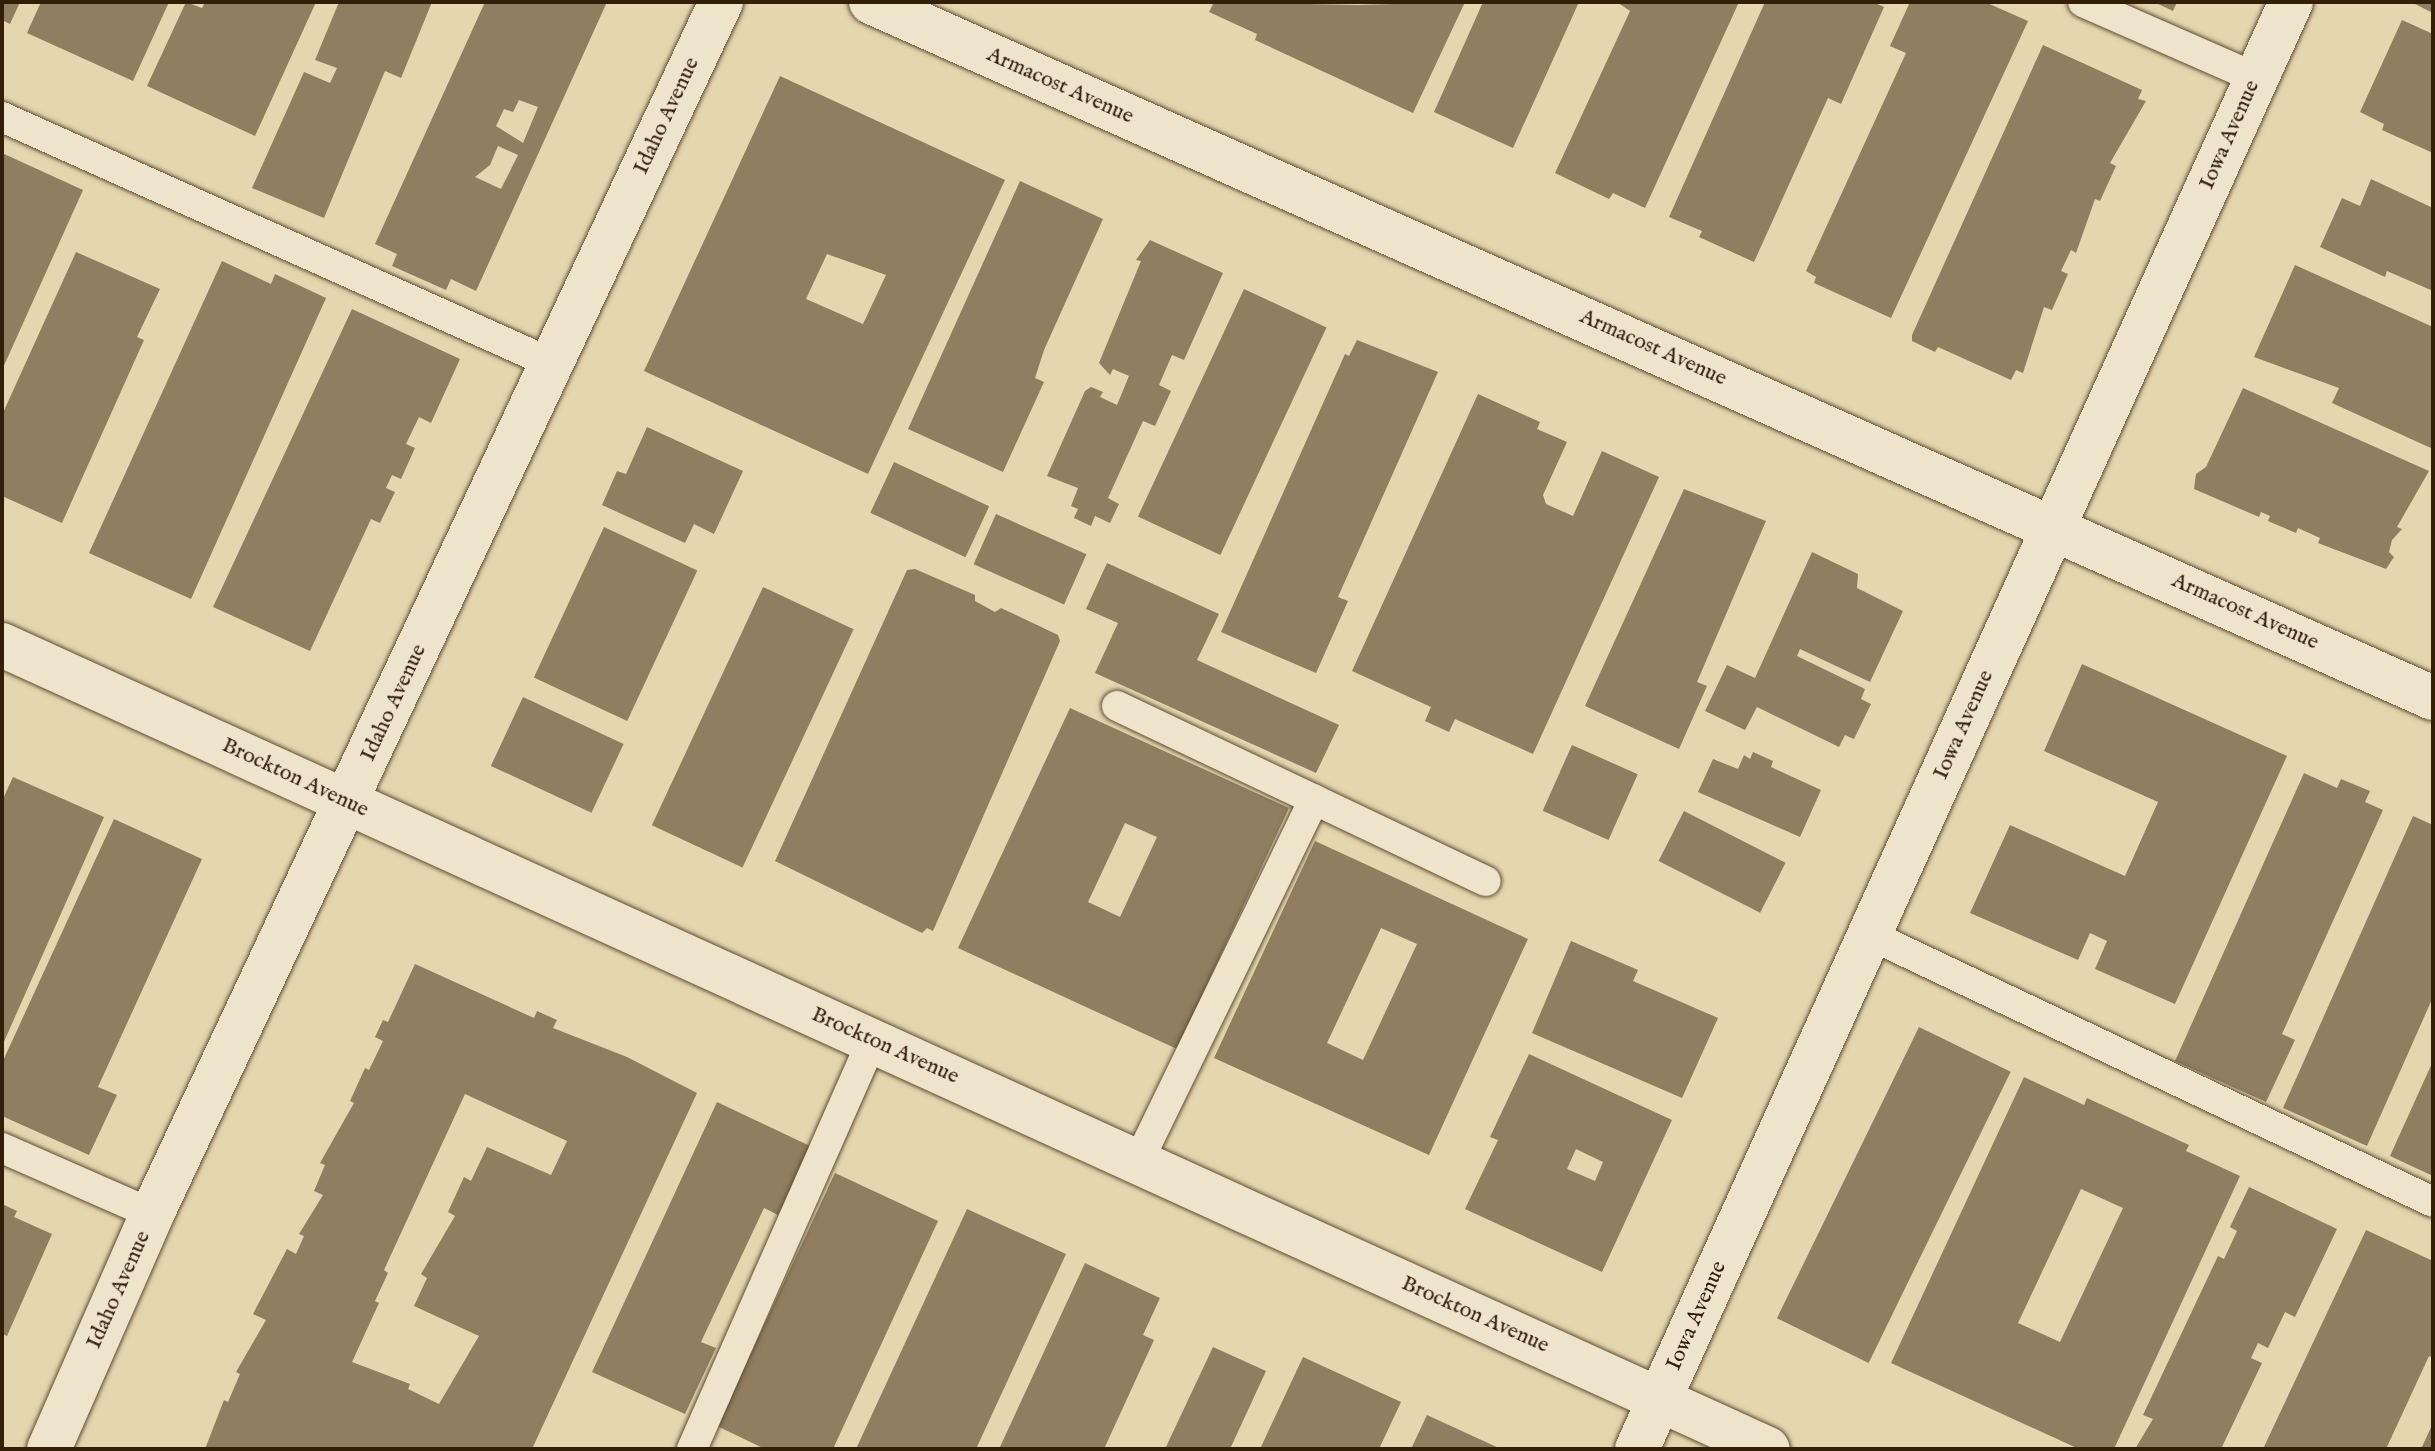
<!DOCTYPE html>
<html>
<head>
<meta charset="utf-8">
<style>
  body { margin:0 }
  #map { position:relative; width:2435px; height:1451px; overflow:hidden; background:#e4d6af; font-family:"IM FELL English",serif }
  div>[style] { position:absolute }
  .building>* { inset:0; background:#8f7e5f; transform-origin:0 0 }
  .roads { filter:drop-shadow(0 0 2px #5f4d32) drop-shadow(0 0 2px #5f4d32) }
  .service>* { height:30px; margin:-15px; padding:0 15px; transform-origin:15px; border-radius:15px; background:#ede4cb }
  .minor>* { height:44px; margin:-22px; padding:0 22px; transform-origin:22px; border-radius:22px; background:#ede4cb }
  span { translate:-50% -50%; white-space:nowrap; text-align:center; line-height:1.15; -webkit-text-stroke:7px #ede4cb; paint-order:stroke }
  .street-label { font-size:22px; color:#331f08 }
  .frame { position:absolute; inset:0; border:4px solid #331f08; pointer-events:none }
</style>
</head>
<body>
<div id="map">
  <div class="building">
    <div style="clip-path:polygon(2px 2px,20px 2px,10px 24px,2px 20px)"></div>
    <div style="clip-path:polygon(41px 2px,169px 2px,133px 81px,27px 33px)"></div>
    <div style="clip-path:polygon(186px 2px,202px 8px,205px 2px,316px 2px,255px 136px,147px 86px)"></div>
    <div style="clip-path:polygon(339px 2px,432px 2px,401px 78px,385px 71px,324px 218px,252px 188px,304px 72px,330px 83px,337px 68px,315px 60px)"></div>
    <div style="clip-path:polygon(evenodd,485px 2px,607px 2px,476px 291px,451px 279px,446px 290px,392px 266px,397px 254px,375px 244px,485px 2px,519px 100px,538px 107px,523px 143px,496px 126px,504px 109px,513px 112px,519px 100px,485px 2px,498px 146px,518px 155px,501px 189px,475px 177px,490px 165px,498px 146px)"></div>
    <div style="clip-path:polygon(1214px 2px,1358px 5px,1465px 2px,1413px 113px,1255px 40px,1257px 34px,1209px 12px)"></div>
    <div style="clip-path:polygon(1483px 2px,1579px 2px,1513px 148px,1434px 112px)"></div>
    <div style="clip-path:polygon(1617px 2px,1739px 2px,1645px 208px,1613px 193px,1609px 199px,1555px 173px,1630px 11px)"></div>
    <div style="clip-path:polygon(1765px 2px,1873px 2px,1884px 7px,1841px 104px,1828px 98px,1754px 262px,1699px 237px,1702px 231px,1669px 217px)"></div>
    <div style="clip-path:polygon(1910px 2px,1985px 2px,2028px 21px,1891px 318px,1814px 283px,1816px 277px,1806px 271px,1906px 53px,1890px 46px)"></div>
    <div style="clip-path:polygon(2154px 2px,2177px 2px,2173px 11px)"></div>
    <div style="clip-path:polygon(2416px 2px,2433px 2px,2433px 13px,2415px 4px)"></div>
    <div style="clip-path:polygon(2402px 20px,2433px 34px,2433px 153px,2382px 130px,2384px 124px,2360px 112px)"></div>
    <div style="clip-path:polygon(2043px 45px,2142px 90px,2138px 99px,2146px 101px,2110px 163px,2116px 166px,2100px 201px,2095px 199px,2076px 253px,2071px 250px,2061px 271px,2068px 274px,2052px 310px,2044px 307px,2023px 373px,2016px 370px,2011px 380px,1938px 347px,1935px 352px,1912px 341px,1912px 335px)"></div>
    <div style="clip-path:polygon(evenodd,780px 76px,1005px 180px,868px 474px,644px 371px,780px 76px,827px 254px,886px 275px,863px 324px,806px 299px,827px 254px)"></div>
    <div style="clip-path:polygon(2px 153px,83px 190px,2px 370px)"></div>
    <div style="clip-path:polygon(2371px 179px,2433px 208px,2433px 291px,2387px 271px,2385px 277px,2320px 247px,2342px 198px,2360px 206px)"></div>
    <div style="clip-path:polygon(1020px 181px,1103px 219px,1044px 350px,1035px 378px,1044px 382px,1003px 472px,908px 429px)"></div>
    <div style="clip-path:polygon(1150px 240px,1223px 273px,1184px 360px,1172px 355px,1159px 385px,1171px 391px,1155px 426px,1143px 421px,1108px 498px,1119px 504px,1110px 523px,1095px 516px,1091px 526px,1074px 518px,1078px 509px,1071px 506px,1078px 488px,1047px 476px,1085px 391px,1091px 387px,1103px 392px,1100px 397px,1117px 405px,1129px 376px,1113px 369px,1110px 375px,1099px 363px,1141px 261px,1136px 260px)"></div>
    <div style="clip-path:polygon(76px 252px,160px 289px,137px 337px,144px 340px,62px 523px,2px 496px,2px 415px)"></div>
    <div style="clip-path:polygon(222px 261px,271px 284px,275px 274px,326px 298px,191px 599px,89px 553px)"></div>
    <div style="clip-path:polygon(2295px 265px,2433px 327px,2433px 449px,2332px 403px,2339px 388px,2254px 357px)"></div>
    <div style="left:1244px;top:289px;width:91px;height:251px;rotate:25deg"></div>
    <div style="clip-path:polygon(352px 309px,460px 359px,431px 423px,419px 417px,406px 444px,415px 448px,401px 479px,392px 475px,386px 488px,395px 492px,380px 523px,371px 519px,310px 651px,213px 607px)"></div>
    <div style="clip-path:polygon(1357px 340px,1438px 372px,1338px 597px,1348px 601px,1316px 673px,1221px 632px,1345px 354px,1349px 356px)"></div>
    <div style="clip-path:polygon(2243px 388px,2429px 471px,2397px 527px,2402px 529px,2392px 540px,2389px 552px,2394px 557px,2386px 569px,2318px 543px,2320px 538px,2298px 528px,2296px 533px,2268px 521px,2270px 516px,2261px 512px,2259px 517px,2194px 489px,2196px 474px,2206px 467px)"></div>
    <div style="clip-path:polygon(1478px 394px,1540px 422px,1537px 429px,1567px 442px,1543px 495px,1546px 504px,1573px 516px,1602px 451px,1659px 477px,1533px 754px,1455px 719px,1449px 732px,1425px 721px,1431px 707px,1352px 671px)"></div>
    <div style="clip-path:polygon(647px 427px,743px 471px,714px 534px,694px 524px,685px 543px,602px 505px,617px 471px,626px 474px)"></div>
    <div style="left:894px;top:462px;width:105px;height:56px;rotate:25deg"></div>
    <div style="clip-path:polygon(1684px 489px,1766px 521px,1697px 682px,1707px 686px,1679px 749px,1585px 706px)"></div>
    <div style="left:996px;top:514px;width:99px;height:55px;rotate:24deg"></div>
    <div style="left:604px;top:527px;width:103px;height:166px;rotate:25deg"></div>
    <div style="clip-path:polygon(1812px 552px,1858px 574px,1857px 588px,1903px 611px,1870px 682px,1800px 649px,1797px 656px,1865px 689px,1861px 699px,1871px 704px,1854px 739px,1845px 735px,1839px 747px,1757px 707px,1745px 730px,1705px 711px,1727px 665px,1755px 678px)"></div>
    <div style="clip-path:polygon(1107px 563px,1219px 614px,1197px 660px,1339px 725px,1316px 773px,1095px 673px,1118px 623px,1086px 609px)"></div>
    <div style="clip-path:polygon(915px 569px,975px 595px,975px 601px,995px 612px,1001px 608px,1058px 635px,1060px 641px,933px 931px,927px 928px,922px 933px,775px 861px,907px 570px)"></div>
    <div style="left:763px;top:587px;width:100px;height:263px;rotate:25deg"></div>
    <div style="clip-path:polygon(2082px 664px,2287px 756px,2175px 1004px,2095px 969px,2107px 941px,2090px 933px,2078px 960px,1970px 913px,2010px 825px,2125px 876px,2158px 802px,2044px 751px)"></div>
    <div style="left:523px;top:697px;width:111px;height:76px;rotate:25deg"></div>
    <div style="clip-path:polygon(evenodd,1070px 708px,1289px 808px,1177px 1049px,958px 948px,1070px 708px,1125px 823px,1157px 837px,1120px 917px,1088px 902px,1125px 823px)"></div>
    <div style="left:1572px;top:745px;width:72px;height:72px;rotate:24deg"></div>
    <div style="clip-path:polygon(1753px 752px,1773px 761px,1771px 767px,1821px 790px,1800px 837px,1698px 792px,1713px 759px,1738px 769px,1744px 755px,1750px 759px)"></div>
    <div style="clip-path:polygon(2304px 773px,2337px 788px,2341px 779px,2370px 791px,2365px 802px,2383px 810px,2282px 1034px,2295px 1040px,2266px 1102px,2175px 1061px)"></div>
    <div style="clip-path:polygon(13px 777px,104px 817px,2px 1046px,2px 801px)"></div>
    <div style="left:1684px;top:811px;width:114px;height:56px;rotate:27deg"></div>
    <div style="clip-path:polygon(2413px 816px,2433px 825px,2433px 997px,2367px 1146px,2283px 1108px)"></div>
    <div style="clip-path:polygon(114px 819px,202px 859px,98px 1087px,117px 1095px,89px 1155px,2px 1116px,2px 1063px)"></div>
    <div style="clip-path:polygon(evenodd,1315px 841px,1528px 939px,1429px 1155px,1214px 1058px,1315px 841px,1381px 928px,1417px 944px,1363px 1060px,1327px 1043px,1381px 928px)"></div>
    <div style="clip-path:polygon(1571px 941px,1638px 970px,1633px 981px,1718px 1018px,1682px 1098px,1532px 1033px)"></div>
    <div style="clip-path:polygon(evenodd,415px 964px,534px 1018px,537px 1011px,557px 1020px,553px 1028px,627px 1057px,697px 1093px,532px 1449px,205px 1449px,224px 1400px,228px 1402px,240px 1374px,236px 1372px,266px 1320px,253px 1314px,287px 1249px,296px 1254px,304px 1236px,299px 1234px,323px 1195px,314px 1191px,325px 1165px,320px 1163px,354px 1103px,350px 1101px,365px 1068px,369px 1070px,383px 1041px,375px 1037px,383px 1020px,388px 1022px,415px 964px,465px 1094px,567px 1141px,551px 1175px,487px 1147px,471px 1181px,464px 1177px,448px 1212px,455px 1216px,421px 1274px,427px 1278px,414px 1306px,479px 1336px,439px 1404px,408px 1389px,410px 1384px,352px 1362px,379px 1303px,375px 1301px,388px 1273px,384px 1270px,465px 1094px)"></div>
    <div style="left:1919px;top:1027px;width:102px;height:324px;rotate:26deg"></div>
    <div style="clip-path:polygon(evenodd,1529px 1054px,1672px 1120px,1602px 1272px,1465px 1209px,1498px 1140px,1490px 1137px,1529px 1054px,1576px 1149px,1603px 1162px,1595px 1181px,1567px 1169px,1576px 1149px)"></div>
    <div style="clip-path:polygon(2433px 1061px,2433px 1176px,2390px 1156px)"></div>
    <div style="clip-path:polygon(evenodd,2024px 1077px,2084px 1105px,2087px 1098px,2189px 1145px,2186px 1151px,2240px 1176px,2114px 1449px,2079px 1449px,1891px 1363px,2024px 1077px,2081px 1189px,2123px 1208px,2060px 1342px,2018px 1323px,2081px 1189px)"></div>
    <div style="clip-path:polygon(717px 1102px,810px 1146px,778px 1215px,764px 1208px,701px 1342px,716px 1348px,685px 1414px,592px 1372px)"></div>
    <div style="clip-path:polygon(835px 1173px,938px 1221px,833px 1449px,765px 1449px,717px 1426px)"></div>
    <div style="clip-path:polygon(2249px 1187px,2337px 1229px,2295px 1317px,2285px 1312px,2268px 1348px,2258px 1343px,2251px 1358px,2262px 1363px,2221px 1449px,2135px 1449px,2153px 1419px,2143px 1415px,2218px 1256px,2224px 1259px,2237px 1231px,2230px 1227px)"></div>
    <div style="clip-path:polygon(2px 1204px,17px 1211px,14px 1217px,52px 1234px,7px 1336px,2px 1334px)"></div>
    <div style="clip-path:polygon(967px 1209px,1066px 1254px,976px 1449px,856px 1449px)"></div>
    <div style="clip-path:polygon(2366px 1230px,2433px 1261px,2433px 1358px,2429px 1356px,2386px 1449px,2263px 1449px)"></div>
    <div style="clip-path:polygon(1085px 1263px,1160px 1298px,1143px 1335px,1154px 1340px,1104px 1449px,999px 1449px)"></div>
    <div style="clip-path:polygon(1213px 1347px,1266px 1371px,1230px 1449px,1165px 1449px)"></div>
    <div style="clip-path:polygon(1303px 1357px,1401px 1402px,1379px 1449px,1260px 1449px)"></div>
    <div style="clip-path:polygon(1427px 1415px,1501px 1449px,1411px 1449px)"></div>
    <div style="clip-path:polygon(2433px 1423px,2433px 1449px,2421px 1449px)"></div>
  </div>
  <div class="roads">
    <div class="service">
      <div style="left:2083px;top:2px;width:189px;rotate:23.7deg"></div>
      <div style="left:2px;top:117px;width:602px;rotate:24.14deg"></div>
      <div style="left:1117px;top:706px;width:408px;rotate:25.4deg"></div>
      <div style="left:1870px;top:935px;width:623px;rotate:25.37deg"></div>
      <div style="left:2px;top:1148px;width:164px;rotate:23.7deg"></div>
      <div style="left:1138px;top:1162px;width:403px;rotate:-64.1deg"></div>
      <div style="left:692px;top:1449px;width:447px;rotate:-66.2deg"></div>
    </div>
    <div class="minor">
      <div style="left:871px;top:2px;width:1710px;rotate:24.02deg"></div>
      <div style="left:2px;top:645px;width:1940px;rotate:24.48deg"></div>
      <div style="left:49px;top:1449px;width:257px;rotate:-66.3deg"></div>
      <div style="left:152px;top:1214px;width:1339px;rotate:-64.85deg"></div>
      <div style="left:1637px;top:1449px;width:1588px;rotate:-65.68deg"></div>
    </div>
  </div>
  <div class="street-label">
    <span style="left:1060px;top:86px;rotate:24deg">Armacost Avenue</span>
    <span style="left:667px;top:116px;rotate:-65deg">Idaho Avenue</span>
    <span style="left:2230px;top:135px;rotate:-66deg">Iowa Avenue</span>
    <span style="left:1653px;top:348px;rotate:24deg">Armacost Avenue</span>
    <span style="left:2245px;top:612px;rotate:24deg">Armacost Avenue</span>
    <span style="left:394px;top:703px;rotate:-65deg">Idaho Avenue</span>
    <span style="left:1964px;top:725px;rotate:-66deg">Iowa Avenue</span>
    <span style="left:295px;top:778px;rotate:25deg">Brockton Avenue</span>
    <span style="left:885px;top:1046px;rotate:24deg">Brockton Avenue</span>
    <span style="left:119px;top:1290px;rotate:-66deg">Idaho Avenue</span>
    <span style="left:1475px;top:1315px;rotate:24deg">Brockton Avenue</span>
    <span style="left:1697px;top:1316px;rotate:-66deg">Iowa Avenue</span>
  </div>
  <div class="frame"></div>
</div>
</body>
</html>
